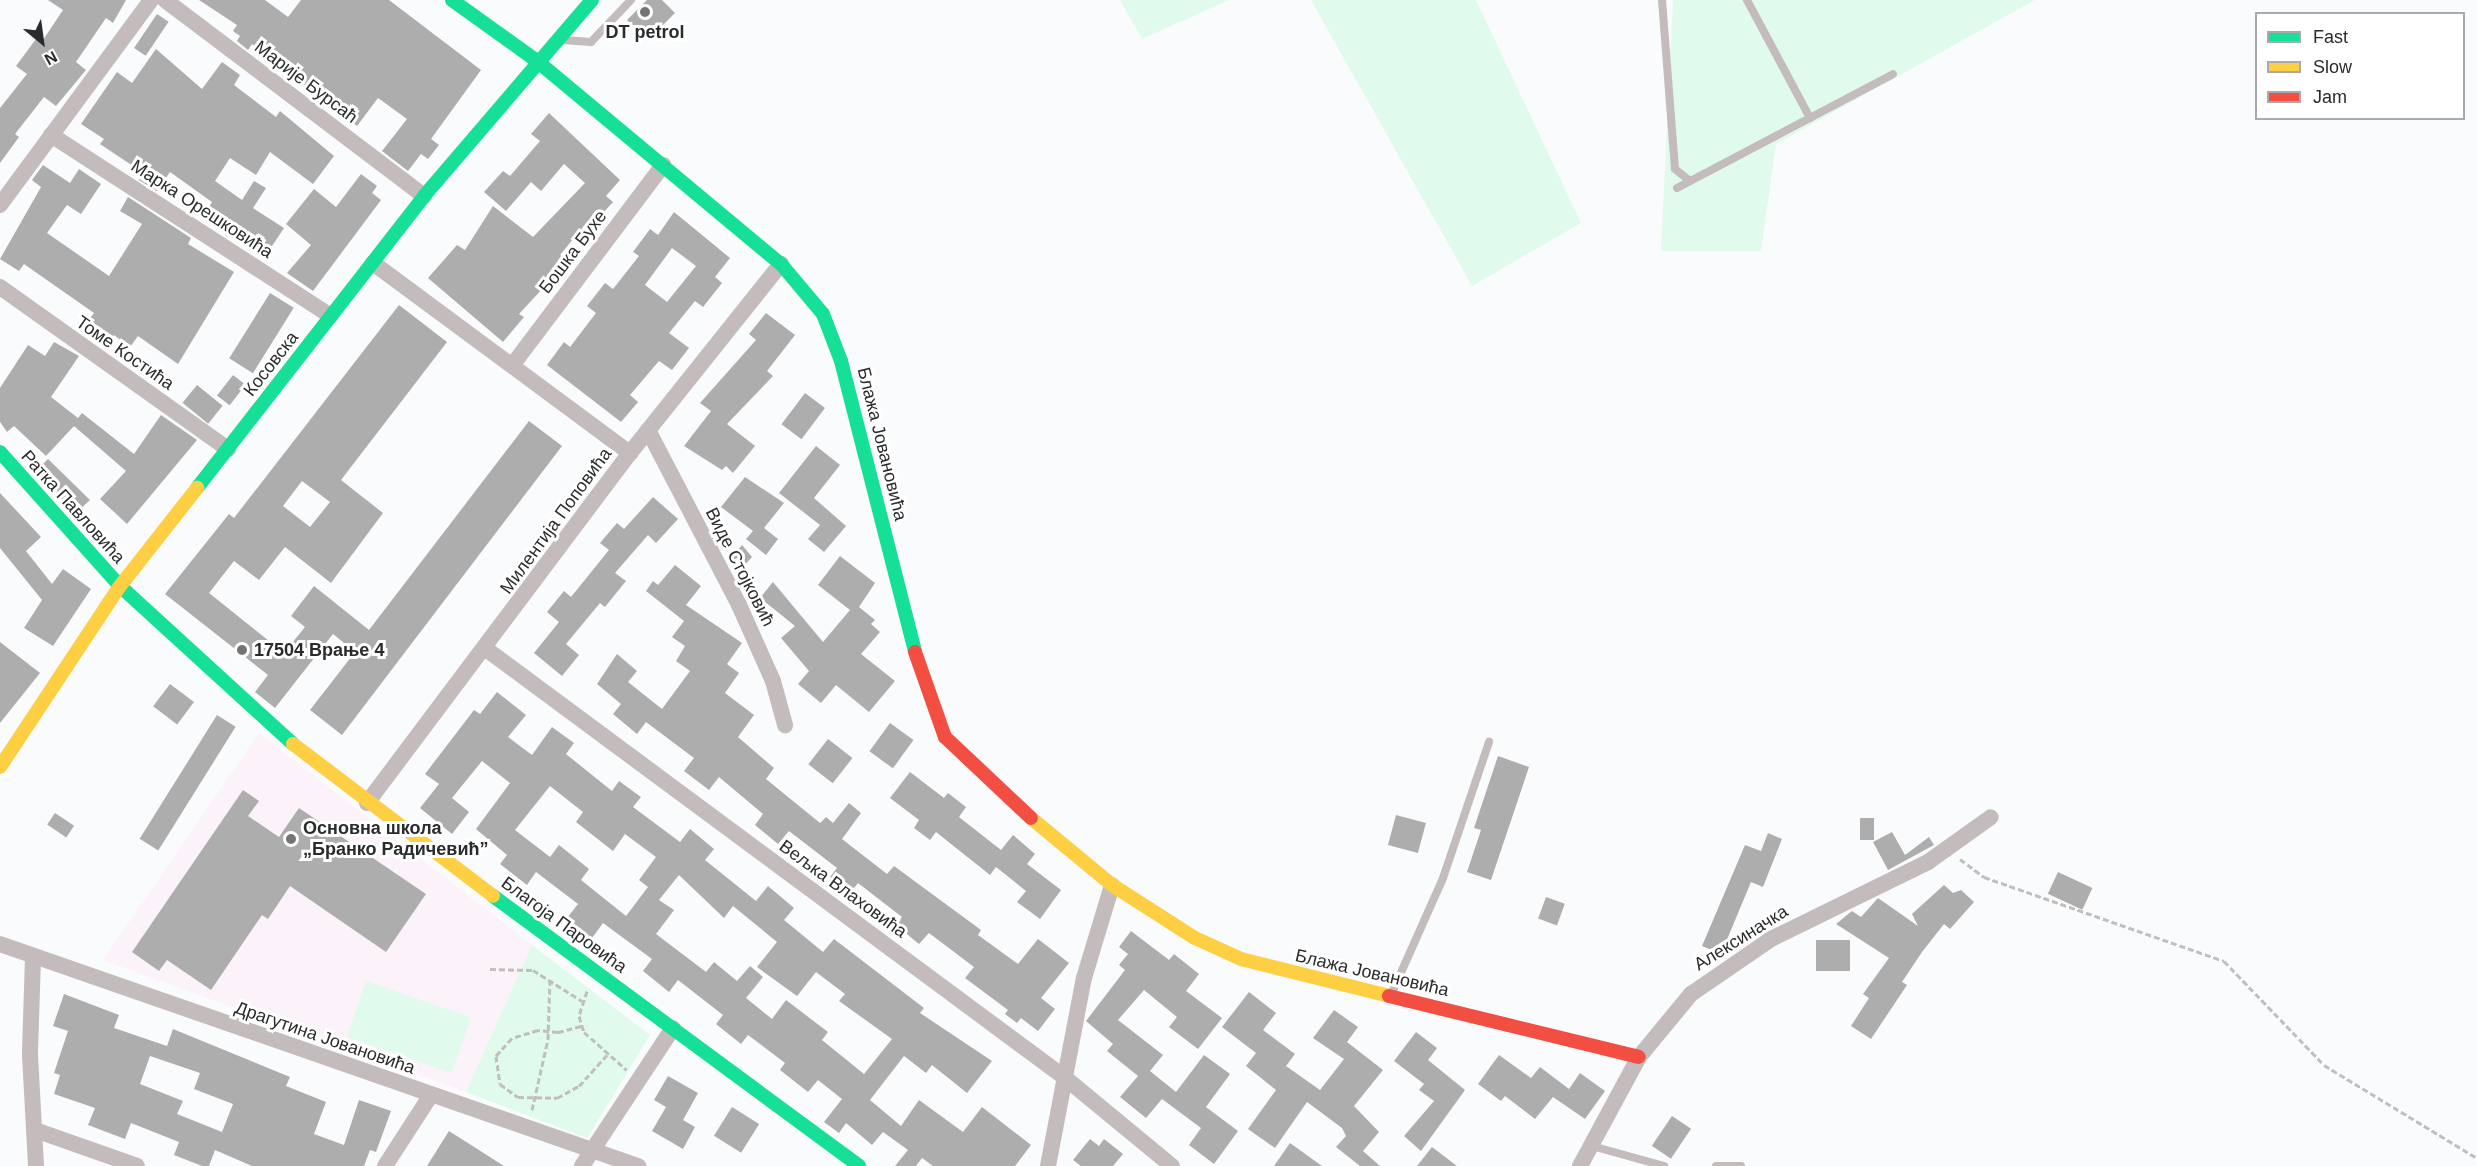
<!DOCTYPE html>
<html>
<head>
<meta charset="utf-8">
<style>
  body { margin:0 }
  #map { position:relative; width:2477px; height:1166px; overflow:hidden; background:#fafbfd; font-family:Helvetica,sans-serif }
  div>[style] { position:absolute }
  .education>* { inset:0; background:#fcf2f9 }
  .green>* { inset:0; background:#e0faeb; transform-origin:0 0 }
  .building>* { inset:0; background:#aeadae; transform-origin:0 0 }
  .path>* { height:3px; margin-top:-1.5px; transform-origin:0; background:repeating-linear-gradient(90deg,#c1bebe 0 6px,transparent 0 9px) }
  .lane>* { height:8px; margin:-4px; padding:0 4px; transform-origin:4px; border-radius:4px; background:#c4bbbc }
  .street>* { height:16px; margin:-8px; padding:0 8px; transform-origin:8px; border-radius:8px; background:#c4bbbc }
  .fast>* { height:14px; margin:-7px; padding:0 7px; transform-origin:7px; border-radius:7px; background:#16e098 }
  .slow>* { height:14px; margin:-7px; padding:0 7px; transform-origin:7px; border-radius:7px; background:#ffcf43 }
  .jam>* { height:14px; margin:-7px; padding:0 7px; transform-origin:7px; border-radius:7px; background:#f24e42 }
  .dots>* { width:16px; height:16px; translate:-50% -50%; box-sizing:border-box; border:3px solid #fff; border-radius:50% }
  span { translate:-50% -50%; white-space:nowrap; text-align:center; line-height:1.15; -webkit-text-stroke:6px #fff; paint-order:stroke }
  .poi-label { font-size:18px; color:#292b2d; font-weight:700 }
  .left { translate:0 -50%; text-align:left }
  .street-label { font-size:18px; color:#292b2d }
  .legend { position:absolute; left:2255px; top:12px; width:210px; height:108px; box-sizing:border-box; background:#fff; border:2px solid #a9aaab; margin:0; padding:8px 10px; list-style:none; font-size:18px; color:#292b2d }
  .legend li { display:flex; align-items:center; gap:12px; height:30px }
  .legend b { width:30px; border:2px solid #a9aaab }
  .north { position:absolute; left:12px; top:12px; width:60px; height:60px; -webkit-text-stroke:4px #fff; paint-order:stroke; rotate:151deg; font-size:16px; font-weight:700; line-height:24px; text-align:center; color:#292b2d }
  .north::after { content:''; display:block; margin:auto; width:21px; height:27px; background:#292b2d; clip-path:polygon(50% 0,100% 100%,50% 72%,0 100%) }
</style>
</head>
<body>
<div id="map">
  <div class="education">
    <div style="clip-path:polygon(259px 733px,532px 945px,466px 1092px,103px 960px)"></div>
  </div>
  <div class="green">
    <div style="clip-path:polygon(1120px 0,1229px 0,1142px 39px)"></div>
    <div style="clip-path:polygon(1311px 0,1476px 0,1581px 223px,1472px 286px)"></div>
    <div style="clip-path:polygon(1673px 0,2035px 0,1776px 144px,1761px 251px,1661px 251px)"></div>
    <div style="clip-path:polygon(532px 945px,650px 1035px,587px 1138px,466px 1092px)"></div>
    <div style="left:366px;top:981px;width:111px;height:59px;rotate:19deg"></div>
  </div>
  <div class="building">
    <div style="clip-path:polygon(48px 0,126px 0,113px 23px,106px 18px,76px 62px,86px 70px,56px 106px,44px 97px,15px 134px,19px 137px,0 163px,0 108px,27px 74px,16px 66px,36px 39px,41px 43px,63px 10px)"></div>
    <div style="clip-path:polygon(199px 0,265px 0,288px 17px,301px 0,389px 0,481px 70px,431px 139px,439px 145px,428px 159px,421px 154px,408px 171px,382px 151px,407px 119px,378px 98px,357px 126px,252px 44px,248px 50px,237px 41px,240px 36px,233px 31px,237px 25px)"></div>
    <div style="clip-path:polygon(647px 0,662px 0,675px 13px,648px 40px,627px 20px)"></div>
    <div style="left:157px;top:14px;width:14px;height:41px;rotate:34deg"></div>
    <div style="clip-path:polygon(156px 49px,202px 89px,222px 62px,240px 75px,234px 85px,276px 117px,280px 111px,334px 156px,313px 184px,270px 152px,256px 175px,230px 158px,215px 181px,242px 200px,254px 181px,266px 188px,253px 208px,284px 228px,264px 258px,204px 215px,212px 202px,170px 172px,157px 191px,139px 180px,139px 170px,100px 144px,104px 139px,81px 124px,117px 72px,132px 83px)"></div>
    <div style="clip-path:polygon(549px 113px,620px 180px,606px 196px,613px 202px,592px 225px,588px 221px,560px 255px,568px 261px,519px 314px,524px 317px,503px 342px,428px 278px,457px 245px,465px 250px,493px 206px,533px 237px,585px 183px,564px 164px,541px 191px,531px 182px,506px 211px,484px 192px,503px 171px,510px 176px,540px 141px,531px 134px)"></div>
    <div style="clip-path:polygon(43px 165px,70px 183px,79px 169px,101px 184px,81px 214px,67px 205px,47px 233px,109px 276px,142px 224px,120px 211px,128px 197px,191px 238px,188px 244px,234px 272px,178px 364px,138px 336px,130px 347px,114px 335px,105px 348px,80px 331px,94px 313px,24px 264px,19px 271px,0 259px,41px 187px,32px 180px)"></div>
    <div style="clip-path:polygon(361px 174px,377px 186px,372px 193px,381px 200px,313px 291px,287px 273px,311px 245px,286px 224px,314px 189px,336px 207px)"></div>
    <div style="clip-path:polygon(evenodd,674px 212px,730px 258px,715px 277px,722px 283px,703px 307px,695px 301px,669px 333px,689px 348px,672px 370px,659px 361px,630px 395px,638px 402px,621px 422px,547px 365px,564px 342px,570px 347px,596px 313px,587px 306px,605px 283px,613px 289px,639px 256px,633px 252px,650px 229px,658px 235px,674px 212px,672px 248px,696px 266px,667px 302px,645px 285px,672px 248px)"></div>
    <div style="left:270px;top:293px;width:28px;height:77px;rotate:32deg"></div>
    <div style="clip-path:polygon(evenodd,399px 305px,447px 342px,341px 480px,383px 513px,331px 583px,285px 547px,259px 580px,234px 561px,209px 593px,284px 653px,305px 627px,291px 616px,314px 586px,369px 630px,529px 421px,562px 446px,342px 735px,310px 710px,355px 652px,333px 634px,275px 708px,255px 692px,268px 675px,165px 594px,229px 514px,234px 518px,399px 305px,302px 481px,330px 502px,310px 527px,283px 506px,302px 481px)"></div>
    <div style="clip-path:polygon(766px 313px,795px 335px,767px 371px,773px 376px,727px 424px,755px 446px,733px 473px,726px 466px,722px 470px,684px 446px,711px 411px,700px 403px,756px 340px,749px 334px)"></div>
    <div style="clip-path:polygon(54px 342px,79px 356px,51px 397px,78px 418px,82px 413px,134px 454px,161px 415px,197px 440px,127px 524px,100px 499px,126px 471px,74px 426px,46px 456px,14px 426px,7px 432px,0 422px,0 388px,28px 345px,45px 356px)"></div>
    <div style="left:233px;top:375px;width:16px;height:26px;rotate:38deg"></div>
    <div style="left:197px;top:385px;width:33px;height:23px;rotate:39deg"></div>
    <div style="left:805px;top:393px;width:25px;height:39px;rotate:37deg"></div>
    <div style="clip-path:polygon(816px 446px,840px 465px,814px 498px,846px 526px,824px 552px,808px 539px,820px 525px,779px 493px)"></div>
    <div style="clip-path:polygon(48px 459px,90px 500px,75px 514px,36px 471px)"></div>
    <div style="clip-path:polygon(745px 477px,784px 503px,764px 528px,778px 539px,766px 555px,746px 539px,753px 531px,721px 507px)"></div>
    <div style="clip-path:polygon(0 493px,41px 537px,26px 551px,52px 584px,63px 569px,91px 589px,53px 646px,24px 628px,42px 600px,0 548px)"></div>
    <div style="clip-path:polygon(653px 497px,678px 519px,656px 543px,648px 535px,615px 573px,626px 581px,605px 607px,600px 603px,566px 644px,579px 655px,562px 676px,534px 653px,559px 622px,547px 612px,564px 591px,571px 597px,609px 550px,600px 543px,617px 523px,624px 529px)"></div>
    <div style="clip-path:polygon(742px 545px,752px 557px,742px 568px,730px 559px)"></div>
    <div style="clip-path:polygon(840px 556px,875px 583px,859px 607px,875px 620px,871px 624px,880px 632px,861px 654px,895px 681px,869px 712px,836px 685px,821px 703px,798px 684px,809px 671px,781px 638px,795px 626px,760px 598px,773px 582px,823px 642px,850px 610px,818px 585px)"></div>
    <div style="clip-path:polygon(675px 565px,701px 586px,686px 605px,742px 643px,727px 664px,739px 673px,725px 693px,754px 715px,738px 737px,774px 768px,766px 779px,820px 823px,826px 817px,833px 823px,849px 803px,861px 813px,842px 839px,887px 874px,894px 866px,981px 930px,978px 935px,1018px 964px,1038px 939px,1069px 963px,1041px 998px,1055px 1009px,1038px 1031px,1021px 1018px,1017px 1023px,1005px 1014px,1008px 1010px,965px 978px,974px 967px,929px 933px,919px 944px,896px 925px,902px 917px,858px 883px,850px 893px,830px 877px,837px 868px,789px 831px,778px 844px,755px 825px,763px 814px,719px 777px,709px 790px,684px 771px,694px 758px,646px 722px,637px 734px,613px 714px,621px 704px,597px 684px,617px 654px,637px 671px,628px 682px,662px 709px,690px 671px,676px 661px,685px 646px,672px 637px,684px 621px,646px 591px,653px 581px,658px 585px)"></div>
    <div style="clip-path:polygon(0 642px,40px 673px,0 723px)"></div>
    <div style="left:170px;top:684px;width:30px;height:28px;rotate:37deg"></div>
    <div style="clip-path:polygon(evenodd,497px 692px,526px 715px,508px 737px,532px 755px,552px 727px,574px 743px,566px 754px,612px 791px,619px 781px,641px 797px,633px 807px,680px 842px,690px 829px,714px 849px,705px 860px,756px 901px,768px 886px,794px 908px,784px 920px,823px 952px,834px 939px,924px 1008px,920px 1013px,992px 1061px,967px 1093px,932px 1065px,926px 1073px,904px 1056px,870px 1100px,901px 1126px,919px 1100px,963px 1132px,982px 1107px,1031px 1145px,1015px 1166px,933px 1166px,922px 1158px,916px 1166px,895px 1166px,908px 1150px,883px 1132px,872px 1145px,846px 1123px,839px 1133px,824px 1122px,842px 1099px,818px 1080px,808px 1092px,780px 1070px,785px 1063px,748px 1035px,741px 1044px,716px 1024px,723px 1015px,678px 980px,669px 992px,643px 971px,652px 959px,603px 923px,592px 938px,567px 918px,578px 904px,536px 872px,527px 885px,500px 864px,507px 855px,476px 829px,510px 783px,482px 761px,452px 798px,469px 812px,452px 834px,420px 808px,439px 784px,425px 774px,474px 710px,480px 714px,497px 692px,550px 786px,583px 812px,576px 822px,613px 851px,625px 834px,656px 857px,639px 880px,648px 887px,626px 916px,581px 880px,589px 869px,559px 845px,550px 857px,515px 830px,550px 786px,497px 692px,679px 875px,724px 918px,733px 906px,777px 942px,757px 967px,797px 996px,816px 972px,845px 994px,839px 1001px,892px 1039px,864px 1074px,822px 1040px,828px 1032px,786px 1000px,772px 1019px,746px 998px,763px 977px,750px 966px,737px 981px,714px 962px,706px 972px,656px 934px,674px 910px,659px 900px,679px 875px)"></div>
    <div style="left:217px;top:715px;width:22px;height:146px;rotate:32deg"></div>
    <div style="left:890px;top:723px;width:29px;height:35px;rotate:36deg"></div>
    <div style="left:828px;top:739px;width:31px;height:32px;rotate:38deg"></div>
    <div style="clip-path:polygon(1498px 756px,1529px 767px,1491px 880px,1467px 872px,1481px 830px,1474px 828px)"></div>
    <div style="clip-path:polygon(910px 772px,944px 798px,948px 793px,966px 807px,959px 817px,1001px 850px,1013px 835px,1035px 854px,1027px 864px,1061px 890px,1040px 919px,1017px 902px,1026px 891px,996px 867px,990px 875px,936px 832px,930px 840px,914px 828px,919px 820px,890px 798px)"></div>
    <div style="clip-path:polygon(243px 790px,259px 801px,248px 816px,279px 837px,299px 808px,426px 894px,386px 952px,290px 886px,268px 919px,262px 915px,211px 990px,167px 960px,159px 971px,132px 952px)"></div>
    <div style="left:55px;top:813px;width:23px;height:14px;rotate:34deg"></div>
    <div style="left:1396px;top:815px;width:31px;height:31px;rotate:15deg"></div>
    <div style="left:1860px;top:818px;width:14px;height:22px"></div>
    <div style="clip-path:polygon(1892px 832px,1905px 855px,1929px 837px,1934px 845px,1888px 870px,1873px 842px)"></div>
    <div style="clip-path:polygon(1768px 833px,1782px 839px,1763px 887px,1751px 882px,1721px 954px,1702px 946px,1745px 845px,1761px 851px)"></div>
    <div style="left:2058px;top:872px;width:38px;height:24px;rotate:25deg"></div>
    <div style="clip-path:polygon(1944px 885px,1953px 893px,1961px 890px,1974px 902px,1950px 929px,1944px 924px,1922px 952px,1902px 982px,1907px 985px,1871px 1039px,1851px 1026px,1869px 998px,1863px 994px,1889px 958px,1836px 924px,1852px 911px,1861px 917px,1878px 898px,1918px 926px,1912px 914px)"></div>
    <div style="left:1546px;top:897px;width:20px;height:23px;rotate:20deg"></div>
    <div style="clip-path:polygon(1131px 931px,1169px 960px,1174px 954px,1199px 974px,1186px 991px,1222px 1018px,1198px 1049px,1169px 1027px,1177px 1017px,1144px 990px,1118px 1020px,1163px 1055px,1150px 1071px,1176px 1092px,1204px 1055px,1230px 1074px,1206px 1107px,1238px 1131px,1214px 1164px,1189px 1145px,1201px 1128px,1162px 1099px,1146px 1118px,1120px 1097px,1138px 1076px,1107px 1051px,1113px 1044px,1086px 1021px,1125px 970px,1119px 965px,1128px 954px,1119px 947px)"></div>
    <div style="left:1850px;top:940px;width:31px;height:34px;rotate:90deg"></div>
    <div style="clip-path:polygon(1249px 992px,1276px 1013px,1263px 1030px,1295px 1054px,1286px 1066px,1320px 1090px,1344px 1059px,1313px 1038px,1334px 1010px,1358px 1027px,1347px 1042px,1383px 1070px,1354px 1106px,1379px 1132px,1363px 1151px,1380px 1166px,1360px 1166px,1336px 1147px,1346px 1136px,1342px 1128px,1307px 1102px,1275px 1148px,1248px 1129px,1276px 1090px,1246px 1066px,1256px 1053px,1222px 1027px)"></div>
    <div style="clip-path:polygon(evenodd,64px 994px,119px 1015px,114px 1028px,167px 1046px,173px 1029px,290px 1077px,286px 1086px,326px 1102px,314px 1134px,344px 1145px,359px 1100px,391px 1111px,376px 1152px,370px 1150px,364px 1166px,252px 1166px,215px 1150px,209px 1166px,202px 1166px,174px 1155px,179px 1142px,131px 1123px,125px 1139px,88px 1125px,95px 1108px,54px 1094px,60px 1075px,54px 1073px,68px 1031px,53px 1026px,64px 994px,150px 1056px,200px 1073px,194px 1089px,233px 1104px,222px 1132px,177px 1114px,183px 1101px,140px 1084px,150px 1056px)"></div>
    <div style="clip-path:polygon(1416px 1032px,1437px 1048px,1428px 1060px,1465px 1090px,1421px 1151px,1404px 1136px,1434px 1101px,1419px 1090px,1424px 1084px,1394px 1061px)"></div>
    <div style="clip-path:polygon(1499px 1055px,1531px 1078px,1540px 1067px,1569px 1089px,1580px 1073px,1605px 1091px,1585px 1119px,1553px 1097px,1535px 1119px,1505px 1096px,1501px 1101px,1478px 1084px)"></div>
    <div style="clip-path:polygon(668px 1076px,698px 1093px,683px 1120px,695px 1127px,683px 1149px,652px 1131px,666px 1107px,654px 1100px)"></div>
    <div style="left:732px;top:1107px;width:32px;height:34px;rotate:32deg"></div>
    <div style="left:1672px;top:1116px;width:23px;height:36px;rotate:34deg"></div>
    <div style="clip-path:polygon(449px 1131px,504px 1166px,427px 1166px)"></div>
    <div style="clip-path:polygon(1090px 1139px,1099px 1146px,1104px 1139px,1123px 1154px,1113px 1166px,1081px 1166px,1073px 1160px)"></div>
    <div style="clip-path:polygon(1290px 1143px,1322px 1166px,1274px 1166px)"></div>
    <div style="clip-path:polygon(1432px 1147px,1457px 1166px,1417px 1166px)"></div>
  </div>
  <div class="path">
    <div style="left:1960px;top:859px;width:30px;rotate:37deg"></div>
    <div style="left:1984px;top:877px;width:254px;rotate:19.3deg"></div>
    <div style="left:2224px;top:961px;width:144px;rotate:46.1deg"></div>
    <div style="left:2324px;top:1065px;width:179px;rotate:31.3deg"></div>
    <div style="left:490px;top:969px;width:43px;rotate:1.3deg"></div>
    <div style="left:533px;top:970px;width:58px;rotate:32.3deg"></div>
    <div style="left:587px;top:991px;width:26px;rotate:108deg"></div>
    <div style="left:579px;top:1016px;width:17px;rotate:73deg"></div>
    <div style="left:584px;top:1032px;width:57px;rotate:41.5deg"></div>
    <div style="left:581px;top:1026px;width:24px;rotate:165deg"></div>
    <div style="left:558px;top:1032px;width:20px;rotate:-174deg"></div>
    <div style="left:538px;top:1030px;width:27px;rotate:163deg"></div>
    <div style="left:512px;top:1038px;width:24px;rotate:132deg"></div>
    <div style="left:496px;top:1056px;width:28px;rotate:82deg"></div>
    <div style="left:500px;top:1084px;width:22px;rotate:36deg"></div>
    <div style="left:518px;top:1097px;width:39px;rotate:1deg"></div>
    <div style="left:557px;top:1098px;width:25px;rotate:-29deg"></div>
    <div style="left:579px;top:1086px;width:42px;rotate:-47.9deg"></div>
    <div style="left:532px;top:1110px;width:73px;rotate:-77.3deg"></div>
    <div style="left:548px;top:1039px;width:60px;rotate:-88.1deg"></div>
  </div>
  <div class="lane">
    <div style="left:1662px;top:0;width:169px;rotate:85.6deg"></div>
    <div style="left:1675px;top:169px;width:19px;rotate:39deg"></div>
    <div style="left:1747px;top:0;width:134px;rotate:61.9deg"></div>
    <div style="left:563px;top:40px;width:28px;rotate:4deg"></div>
    <div style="left:591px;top:42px;width:58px;rotate:-46.4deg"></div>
    <div style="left:1677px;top:188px;width:244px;rotate:-27.8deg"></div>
    <div style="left:1391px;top:995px;width:128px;rotate:-66deg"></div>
    <div style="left:1443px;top:878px;width:144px;rotate:-71.3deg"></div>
    <div style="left:1592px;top:1146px;width:75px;rotate:15.5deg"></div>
    <div style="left:1716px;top:1166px;width:25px"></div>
  </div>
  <div class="street">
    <div style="left:165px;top:0;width:325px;rotate:37.1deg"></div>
    <div style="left:51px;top:135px;width:333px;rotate:32.9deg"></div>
    <div style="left:0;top:205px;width:255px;rotate:-53.6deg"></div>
    <div style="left:373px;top:263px;width:320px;rotate:36.5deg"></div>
    <div style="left:0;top:287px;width:280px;rotate:35.4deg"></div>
    <div style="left:514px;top:363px;width:248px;rotate:-53deg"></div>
    <div style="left:648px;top:430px;width:197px;rotate:62.5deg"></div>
    <div style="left:739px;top:605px;width:83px;rotate:65.9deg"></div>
    <div style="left:773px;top:681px;width:46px;rotate:74.7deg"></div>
    <div style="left:486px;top:649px;width:719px;rotate:36.52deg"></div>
    <div style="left:1064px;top:1077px;width:140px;rotate:39.5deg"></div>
    <div style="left:367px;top:803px;width:438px;rotate:-53.1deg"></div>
    <div style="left:630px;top:453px;width:242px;rotate:-51.4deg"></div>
    <div style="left:0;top:944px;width:676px;rotate:19.19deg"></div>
    <div style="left:33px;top:957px;width:98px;rotate:91.8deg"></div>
    <div style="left:30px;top:1055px;width:111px;rotate:86.9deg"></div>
    <div style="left:35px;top:1130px;width:108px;rotate:19.4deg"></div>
    <div style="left:385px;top:1166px;width:85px;rotate:-57.1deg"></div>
    <div style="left:582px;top:1166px;width:165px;rotate:-56.6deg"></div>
    <div style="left:1048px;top:1166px;width:191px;rotate:-79.2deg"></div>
    <div style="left:1084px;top:978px;width:97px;rotate:-73.2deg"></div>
    <div style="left:1580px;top:1166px;width:124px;rotate:-61.6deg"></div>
    <div style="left:1639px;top:1057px;width:82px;rotate:-50.5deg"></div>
    <div style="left:1691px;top:994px;width:97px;rotate:-34.5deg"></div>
    <div style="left:1771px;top:939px;width:175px;rotate:-26.1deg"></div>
    <div style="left:1928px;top:862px;width:77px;rotate:-35.5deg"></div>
  </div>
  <div class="fast">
    <div style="left:452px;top:0;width:105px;rotate:35.7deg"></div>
    <div style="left:537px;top:61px;width:317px;rotate:39.8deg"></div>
    <div style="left:781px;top:264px;width:65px;rotate:50deg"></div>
    <div style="left:823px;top:314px;width:50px;rotate:69deg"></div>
    <div style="left:841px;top:361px;width:300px;rotate:75.7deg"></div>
    <div style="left:0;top:452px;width:180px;rotate:48.2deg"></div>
    <div style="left:120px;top:586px;width:234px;rotate:42.4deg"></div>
    <div style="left:197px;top:488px;width:370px;rotate:-52.1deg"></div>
    <div style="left:424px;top:196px;width:258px;rotate:-49.4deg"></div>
    <div style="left:493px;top:896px;width:455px;rotate:36.4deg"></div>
  </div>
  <div class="slow">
    <div style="left:293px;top:744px;width:251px;rotate:37.2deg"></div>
    <div style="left:0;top:767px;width:217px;rotate:-56.5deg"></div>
    <div style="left:120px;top:586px;width:125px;rotate:-51.8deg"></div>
    <div style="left:1031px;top:818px;width:105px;rotate:39.6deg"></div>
    <div style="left:1112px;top:885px;width:98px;rotate:32.6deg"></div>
    <div style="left:1195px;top:938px;width:51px;rotate:24.5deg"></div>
    <div style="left:1241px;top:959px;width:153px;rotate:14deg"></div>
  </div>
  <div class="jam">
    <div style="left:915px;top:652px;width:90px;rotate:70.6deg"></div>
    <div style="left:945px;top:737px;width:118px;rotate:43.3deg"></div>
    <div style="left:1389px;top:996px;width:257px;rotate:13.7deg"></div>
  </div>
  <div class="dots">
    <div style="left:645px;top:12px;background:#727476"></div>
    <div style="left:242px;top:650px;background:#727476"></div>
    <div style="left:291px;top:839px;background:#727476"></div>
  </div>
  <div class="poi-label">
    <span style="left:645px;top:32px">DT petrol</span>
    <span class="left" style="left:254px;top:650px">17504 Врање 4</span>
    <span class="left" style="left:303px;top:839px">Основна школа<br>„Бранко Радичевић”</span>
  </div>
  <div class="street-label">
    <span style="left:306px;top:82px;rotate:37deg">Марије Бурсаћ</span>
    <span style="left:202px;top:209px;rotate:33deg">Марка Орешковића</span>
    <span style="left:573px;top:252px;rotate:-53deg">Бошка Бухе</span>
    <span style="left:125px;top:353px;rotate:35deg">Томе Костића</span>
    <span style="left:271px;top:364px;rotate:-52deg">Косовска</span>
    <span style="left:882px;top:444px;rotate:76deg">Блажа Јовановића</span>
    <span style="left:73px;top:507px;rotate:48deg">Ратка Павловића</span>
    <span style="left:556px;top:521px;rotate:-54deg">Милентија Поповића</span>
    <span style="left:740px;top:567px;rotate:63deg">Виде Стојковић</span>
    <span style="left:843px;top:889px;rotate:36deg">Вељка Влаховића</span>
    <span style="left:564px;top:925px;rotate:36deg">Благоја Паровића</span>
    <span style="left:1741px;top:938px;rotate:-32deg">Алексиначка</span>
    <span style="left:1372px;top:973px;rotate:13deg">Блажа Јовановића</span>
    <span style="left:325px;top:1038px;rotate:19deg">Драгутина Јовановића</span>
  </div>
  <ul class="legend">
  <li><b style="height:8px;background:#16e098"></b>Fast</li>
  <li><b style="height:8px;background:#ffcf43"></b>Slow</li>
  <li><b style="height:8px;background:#f24e42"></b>Jam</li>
  </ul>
  <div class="north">N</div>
</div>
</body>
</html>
